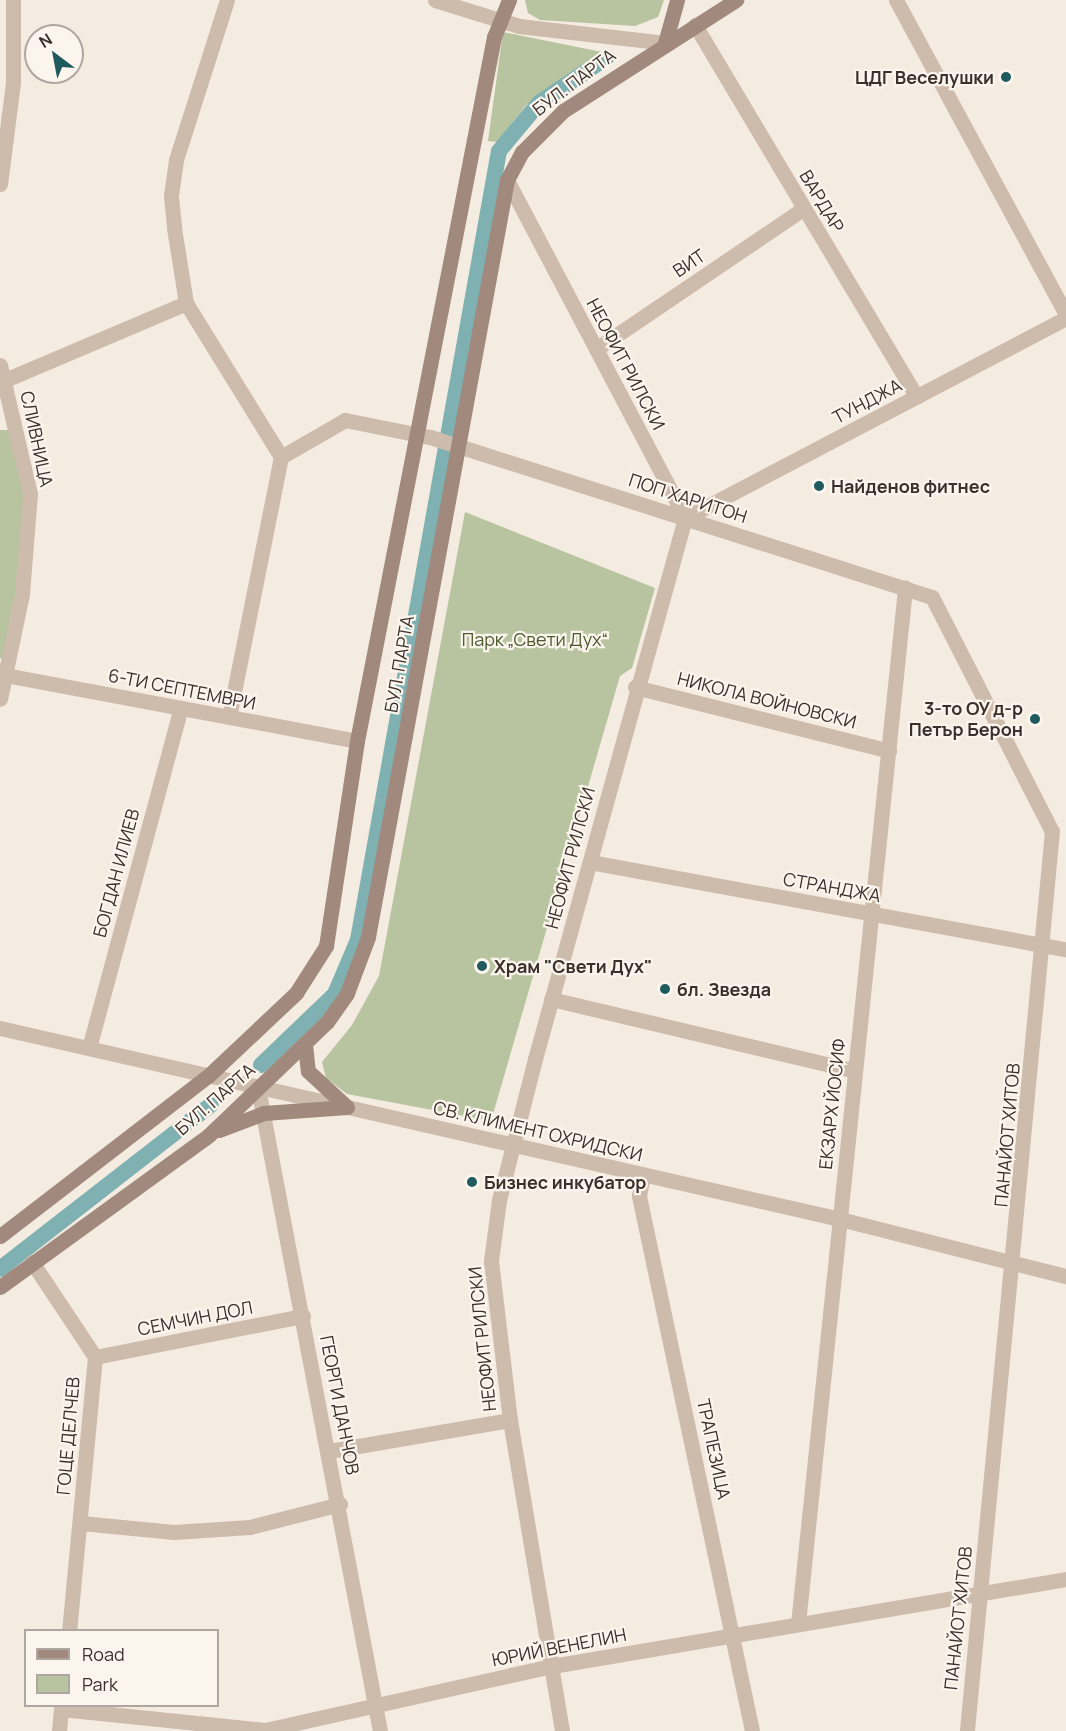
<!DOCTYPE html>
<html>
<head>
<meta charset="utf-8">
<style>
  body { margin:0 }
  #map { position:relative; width:1066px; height:1731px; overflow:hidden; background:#f4ebe1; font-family:Manrope,sans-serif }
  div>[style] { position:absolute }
  .green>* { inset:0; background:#b8c4a0 }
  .canal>* { height:16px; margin:-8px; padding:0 8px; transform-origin:8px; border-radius:8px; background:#7fb0b2 }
  .minor>* { height:15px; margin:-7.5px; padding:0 7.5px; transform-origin:7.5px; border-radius:7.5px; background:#cdbbac }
  .secondary>* { height:15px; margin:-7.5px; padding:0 7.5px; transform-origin:7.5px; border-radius:7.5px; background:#a18a7d }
  .dots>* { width:16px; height:16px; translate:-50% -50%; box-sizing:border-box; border:3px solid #fbf5ee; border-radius:50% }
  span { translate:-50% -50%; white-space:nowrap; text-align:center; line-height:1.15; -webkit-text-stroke:4.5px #fbf5ee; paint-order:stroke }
  .poi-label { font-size:18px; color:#3b302b; font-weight:700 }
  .right { translate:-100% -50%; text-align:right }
  .left { translate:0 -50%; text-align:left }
  .street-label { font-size:18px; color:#3b302b }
  .park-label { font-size:18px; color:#4a5a2e }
  .legend { position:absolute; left:24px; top:1629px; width:195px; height:78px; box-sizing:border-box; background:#fbf5ee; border:2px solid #aea6a0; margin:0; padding:8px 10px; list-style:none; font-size:18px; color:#3b302b }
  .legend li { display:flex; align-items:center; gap:12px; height:30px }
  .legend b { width:30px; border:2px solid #aea6a0 }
  .north { position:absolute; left:24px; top:24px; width:60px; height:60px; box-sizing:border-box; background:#fbf5ee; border:2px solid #aea6a0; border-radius:50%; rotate:328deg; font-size:16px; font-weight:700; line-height:24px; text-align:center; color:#3b302b }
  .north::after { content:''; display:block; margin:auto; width:21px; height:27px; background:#1f5a5e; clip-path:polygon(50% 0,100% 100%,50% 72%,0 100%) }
</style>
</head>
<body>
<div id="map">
  <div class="green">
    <div style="clip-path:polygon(525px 0,664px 0,658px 17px,635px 26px,540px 20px,528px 13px)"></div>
    <div style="clip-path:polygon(503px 32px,607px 53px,527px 104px,497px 142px,488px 141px)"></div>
    <div style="clip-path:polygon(0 430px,15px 430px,29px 490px,7px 660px,0 658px)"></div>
    <div style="clip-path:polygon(465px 512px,655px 588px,632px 668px,620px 676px,491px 1121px,347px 1094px,326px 1078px,322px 1062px,352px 1025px,379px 976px)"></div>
  </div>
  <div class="canal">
    <div style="left:261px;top:1065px;width:103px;rotate:-43.8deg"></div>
    <div style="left:335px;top:994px;width:59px;rotate:-66.9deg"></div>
    <div style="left:358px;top:940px;width:801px;rotate:-79.87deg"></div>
    <div style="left:499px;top:151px;width:62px;rotate:-50.2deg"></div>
    <div style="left:539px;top:103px;width:81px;rotate:-33.9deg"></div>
    <div style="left:0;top:1269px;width:267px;rotate:-37.9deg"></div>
  </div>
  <div class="minor">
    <div style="left:227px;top:0;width:168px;rotate:107.7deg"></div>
    <div style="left:176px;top:160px;width:37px;rotate:98deg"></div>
    <div style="left:171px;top:197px;width:31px;rotate:84deg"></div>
    <div style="left:174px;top:228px;width:76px;rotate:80.9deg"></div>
    <div style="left:186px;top:303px;width:181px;rotate:58.3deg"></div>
    <div style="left:435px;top:0;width:88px;rotate:17.2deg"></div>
    <div style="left:519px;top:26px;width:147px;rotate:6.6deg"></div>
    <div style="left:896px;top:0;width:358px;rotate:61.6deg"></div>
    <div style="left:695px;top:25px;width:433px;rotate:59.2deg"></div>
    <div style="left:507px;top:180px;width:382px;rotate:62.2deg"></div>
    <div style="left:685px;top:518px;width:561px;rotate:105.5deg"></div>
    <div style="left:535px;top:1059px;width:146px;rotate:104.3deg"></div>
    <div style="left:499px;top:1200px;width:62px;rotate:97.5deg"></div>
    <div style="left:491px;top:1261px;width:160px;rotate:83.2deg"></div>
    <div style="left:510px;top:1420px;width:315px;rotate:80.5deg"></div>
    <div style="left:0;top:184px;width:102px;rotate:-82.7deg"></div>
    <div style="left:13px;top:83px;width:83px;rotate:-90deg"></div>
    <div style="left:596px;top:349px;width:251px;rotate:-34.1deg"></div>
    <div style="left:0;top:365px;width:132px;rotate:76.9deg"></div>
    <div style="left:30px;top:494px;width:100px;rotate:94.6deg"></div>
    <div style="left:22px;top:594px;width:107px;rotate:101.8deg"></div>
    <div style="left:5px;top:380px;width:197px;rotate:-23deg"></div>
    <div style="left:685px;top:518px;width:430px;rotate:-27.7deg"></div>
    <div style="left:0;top:674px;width:363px;rotate:10.6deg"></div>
    <div style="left:635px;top:687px;width:262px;rotate:14.1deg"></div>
    <div style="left:229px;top:717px;width:265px;rotate:-78.7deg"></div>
    <div style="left:281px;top:457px;width:74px;rotate:-30deg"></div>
    <div style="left:345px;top:420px;width:87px;rotate:11.3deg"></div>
    <div style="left:430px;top:437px;width:527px;rotate:17.68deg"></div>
    <div style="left:932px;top:597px;width:263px;rotate:62.9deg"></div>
    <div style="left:1052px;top:831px;width:904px;rotate:95.4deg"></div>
    <div style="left:590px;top:862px;width:484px;rotate:10.4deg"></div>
    <div style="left:551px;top:999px;width:312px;rotate:13.3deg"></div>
    <div style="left:0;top:1028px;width:861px;rotate:12.81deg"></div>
    <div style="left:840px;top:1219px;width:233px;rotate:14.2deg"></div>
    <div style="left:89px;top:1048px;width:352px;rotate:-74.9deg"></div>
    <div style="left:258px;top:1088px;width:654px;rotate:79.26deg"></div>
    <div style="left:643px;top:1175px;width:21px;rotate:101deg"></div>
    <div style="left:639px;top:1196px;width:547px;rotate:78.07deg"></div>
    <div style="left:32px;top:1262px;width:114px;rotate:56.4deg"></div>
    <div style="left:95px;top:1357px;width:274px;rotate:95.4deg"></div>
    <div style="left:95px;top:1357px;width:212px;rotate:-11.2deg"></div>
    <div style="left:329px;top:1451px;width:184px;rotate:-9.7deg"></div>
    <div style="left:81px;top:1523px;width:93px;rotate:5.5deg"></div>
    <div style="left:174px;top:1532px;width:76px;rotate:-3.8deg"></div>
    <div style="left:250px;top:1527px;width:93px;rotate:-14.3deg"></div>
    <div style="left:798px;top:1624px;width:1042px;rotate:-84.1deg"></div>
    <div style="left:61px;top:1709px;width:205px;rotate:5.9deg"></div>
    <div style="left:265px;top:1730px;width:294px;rotate:-12.6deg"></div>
    <div style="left:552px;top:1666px;width:521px;rotate:-9.61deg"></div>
    <div style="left:59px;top:1731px;width:25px;rotate:-85deg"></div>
  </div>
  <div class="secondary">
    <div style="left:665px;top:43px;width:45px;rotate:-74.4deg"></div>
    <div style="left:305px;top:1044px;width:27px;rotate:84deg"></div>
    <div style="left:308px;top:1071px;width:53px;rotate:42.7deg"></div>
    <div style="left:219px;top:1130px;width:48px;rotate:-20.7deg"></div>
    <div style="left:264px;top:1113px;width:83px;rotate:-4.1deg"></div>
    <div style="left:0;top:1236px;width:262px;rotate:-37.6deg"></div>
    <div style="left:208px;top:1076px;width:121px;rotate:-43.3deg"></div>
    <div style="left:296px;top:993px;width:56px;rotate:-57.4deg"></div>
    <div style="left:326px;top:946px;width:207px;rotate:-81.4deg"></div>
    <div style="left:357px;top:741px;width:717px;rotate:-78.99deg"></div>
    <div style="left:494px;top:37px;width:40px;rotate:-68deg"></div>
    <div style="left:0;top:1287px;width:258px;rotate:-36deg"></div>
    <div style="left:209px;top:1135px;width:163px;rotate:-43.8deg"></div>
    <div style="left:327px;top:1022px;width:35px;rotate:-55deg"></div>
    <div style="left:347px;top:993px;width:60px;rotate:-69.4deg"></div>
    <div style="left:368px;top:937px;width:770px;rotate:-79.6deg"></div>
    <div style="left:507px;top:180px;width:32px;rotate:-62deg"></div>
    <div style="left:522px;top:152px;width:58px;rotate:-45deg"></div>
    <div style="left:563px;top:111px;width:206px;rotate:-32.7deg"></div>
  </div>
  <div class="dots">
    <div style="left:1006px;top:77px;background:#1f5a5e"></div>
    <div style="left:819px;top:486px;background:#1f5a5e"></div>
    <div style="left:1035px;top:719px;background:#1f5a5e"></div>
    <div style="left:482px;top:966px;background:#1f5a5e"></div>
    <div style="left:665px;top:989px;background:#1f5a5e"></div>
    <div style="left:472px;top:1182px;background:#1f5a5e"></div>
  </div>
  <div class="poi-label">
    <span class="right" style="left:994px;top:77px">ЦДГ Веселушки</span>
    <span class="left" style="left:831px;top:486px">Найденов фитнес</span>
    <span class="right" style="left:1023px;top:719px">3-то ОУ д-р<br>Петър Берон</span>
    <span class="left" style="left:494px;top:966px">Храм "Свети Дух"</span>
    <span class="left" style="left:677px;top:989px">бл. Звезда</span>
    <span class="left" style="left:484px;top:1182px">Бизнес инкубатор</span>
  </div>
  <div class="street-label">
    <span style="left:574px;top:82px;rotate:-37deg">БУЛ. ПАРТА</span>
    <span style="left:822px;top:201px;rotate:59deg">ВАРДАР</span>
    <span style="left:689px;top:263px;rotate:-34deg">ВИТ</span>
    <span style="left:626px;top:364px;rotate:62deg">НЕОФИТ РИЛСКИ</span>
    <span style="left:867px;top:401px;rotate:-28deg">ТУНДЖА</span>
    <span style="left:37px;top:439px;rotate:78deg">СЛИВНИЦА</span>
    <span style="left:688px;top:498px;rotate:18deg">ПОП ХАРИТОН</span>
    <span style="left:399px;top:664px;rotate:-80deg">БУЛ. ПАРТА</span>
    <span style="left:182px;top:689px;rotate:11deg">6-ТИ СЕПТЕМВРИ</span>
    <span style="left:767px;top:700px;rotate:14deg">НИКОЛА ВОЙНОВСКИ</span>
    <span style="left:570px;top:858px;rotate:-75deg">НЕОФИТ РИЛСКИ</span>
    <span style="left:116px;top:873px;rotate:-75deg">БОГДАН ИЛИЕВ</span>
    <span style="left:832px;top:887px;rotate:10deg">СТРАНДЖА</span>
    <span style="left:215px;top:1099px;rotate:-41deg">БУЛ. ПАРТА</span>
    <span style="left:832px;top:1104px;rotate:-84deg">ЕКЗАРХ ЙОСИФ</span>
    <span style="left:538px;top:1131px;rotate:13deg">СВ. КЛИМЕНТ ОХРИДСКИ</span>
    <span style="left:1007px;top:1135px;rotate:-85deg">ПАНАЙОТ ХИТОВ</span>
    <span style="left:195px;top:1318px;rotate:-11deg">СЕМЧИН ДОЛ</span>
    <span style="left:482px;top:1339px;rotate:-96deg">НЕОФИТ РИЛСКИ</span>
    <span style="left:340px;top:1405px;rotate:79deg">ГЕОРГИ ДАНЧОВ</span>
    <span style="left:68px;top:1436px;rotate:-85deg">ГОЦЕ ДЕЛЧЕВ</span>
    <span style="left:714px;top:1449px;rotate:78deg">ТРАПЕЗИЦА</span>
    <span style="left:958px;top:1618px;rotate:-84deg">ПАНАЙОТ ХИТОВ</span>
    <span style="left:559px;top:1647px;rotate:-11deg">ЮРИЙ ВЕНЕЛИН</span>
  </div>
  <div class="park-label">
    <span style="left:535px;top:639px">Парк „Свети Дух“</span>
  </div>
  <ul class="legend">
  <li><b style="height:8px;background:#a18a7d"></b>Road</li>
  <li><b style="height:16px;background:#b8c4a0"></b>Park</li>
  </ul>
  <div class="north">N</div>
</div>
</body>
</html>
